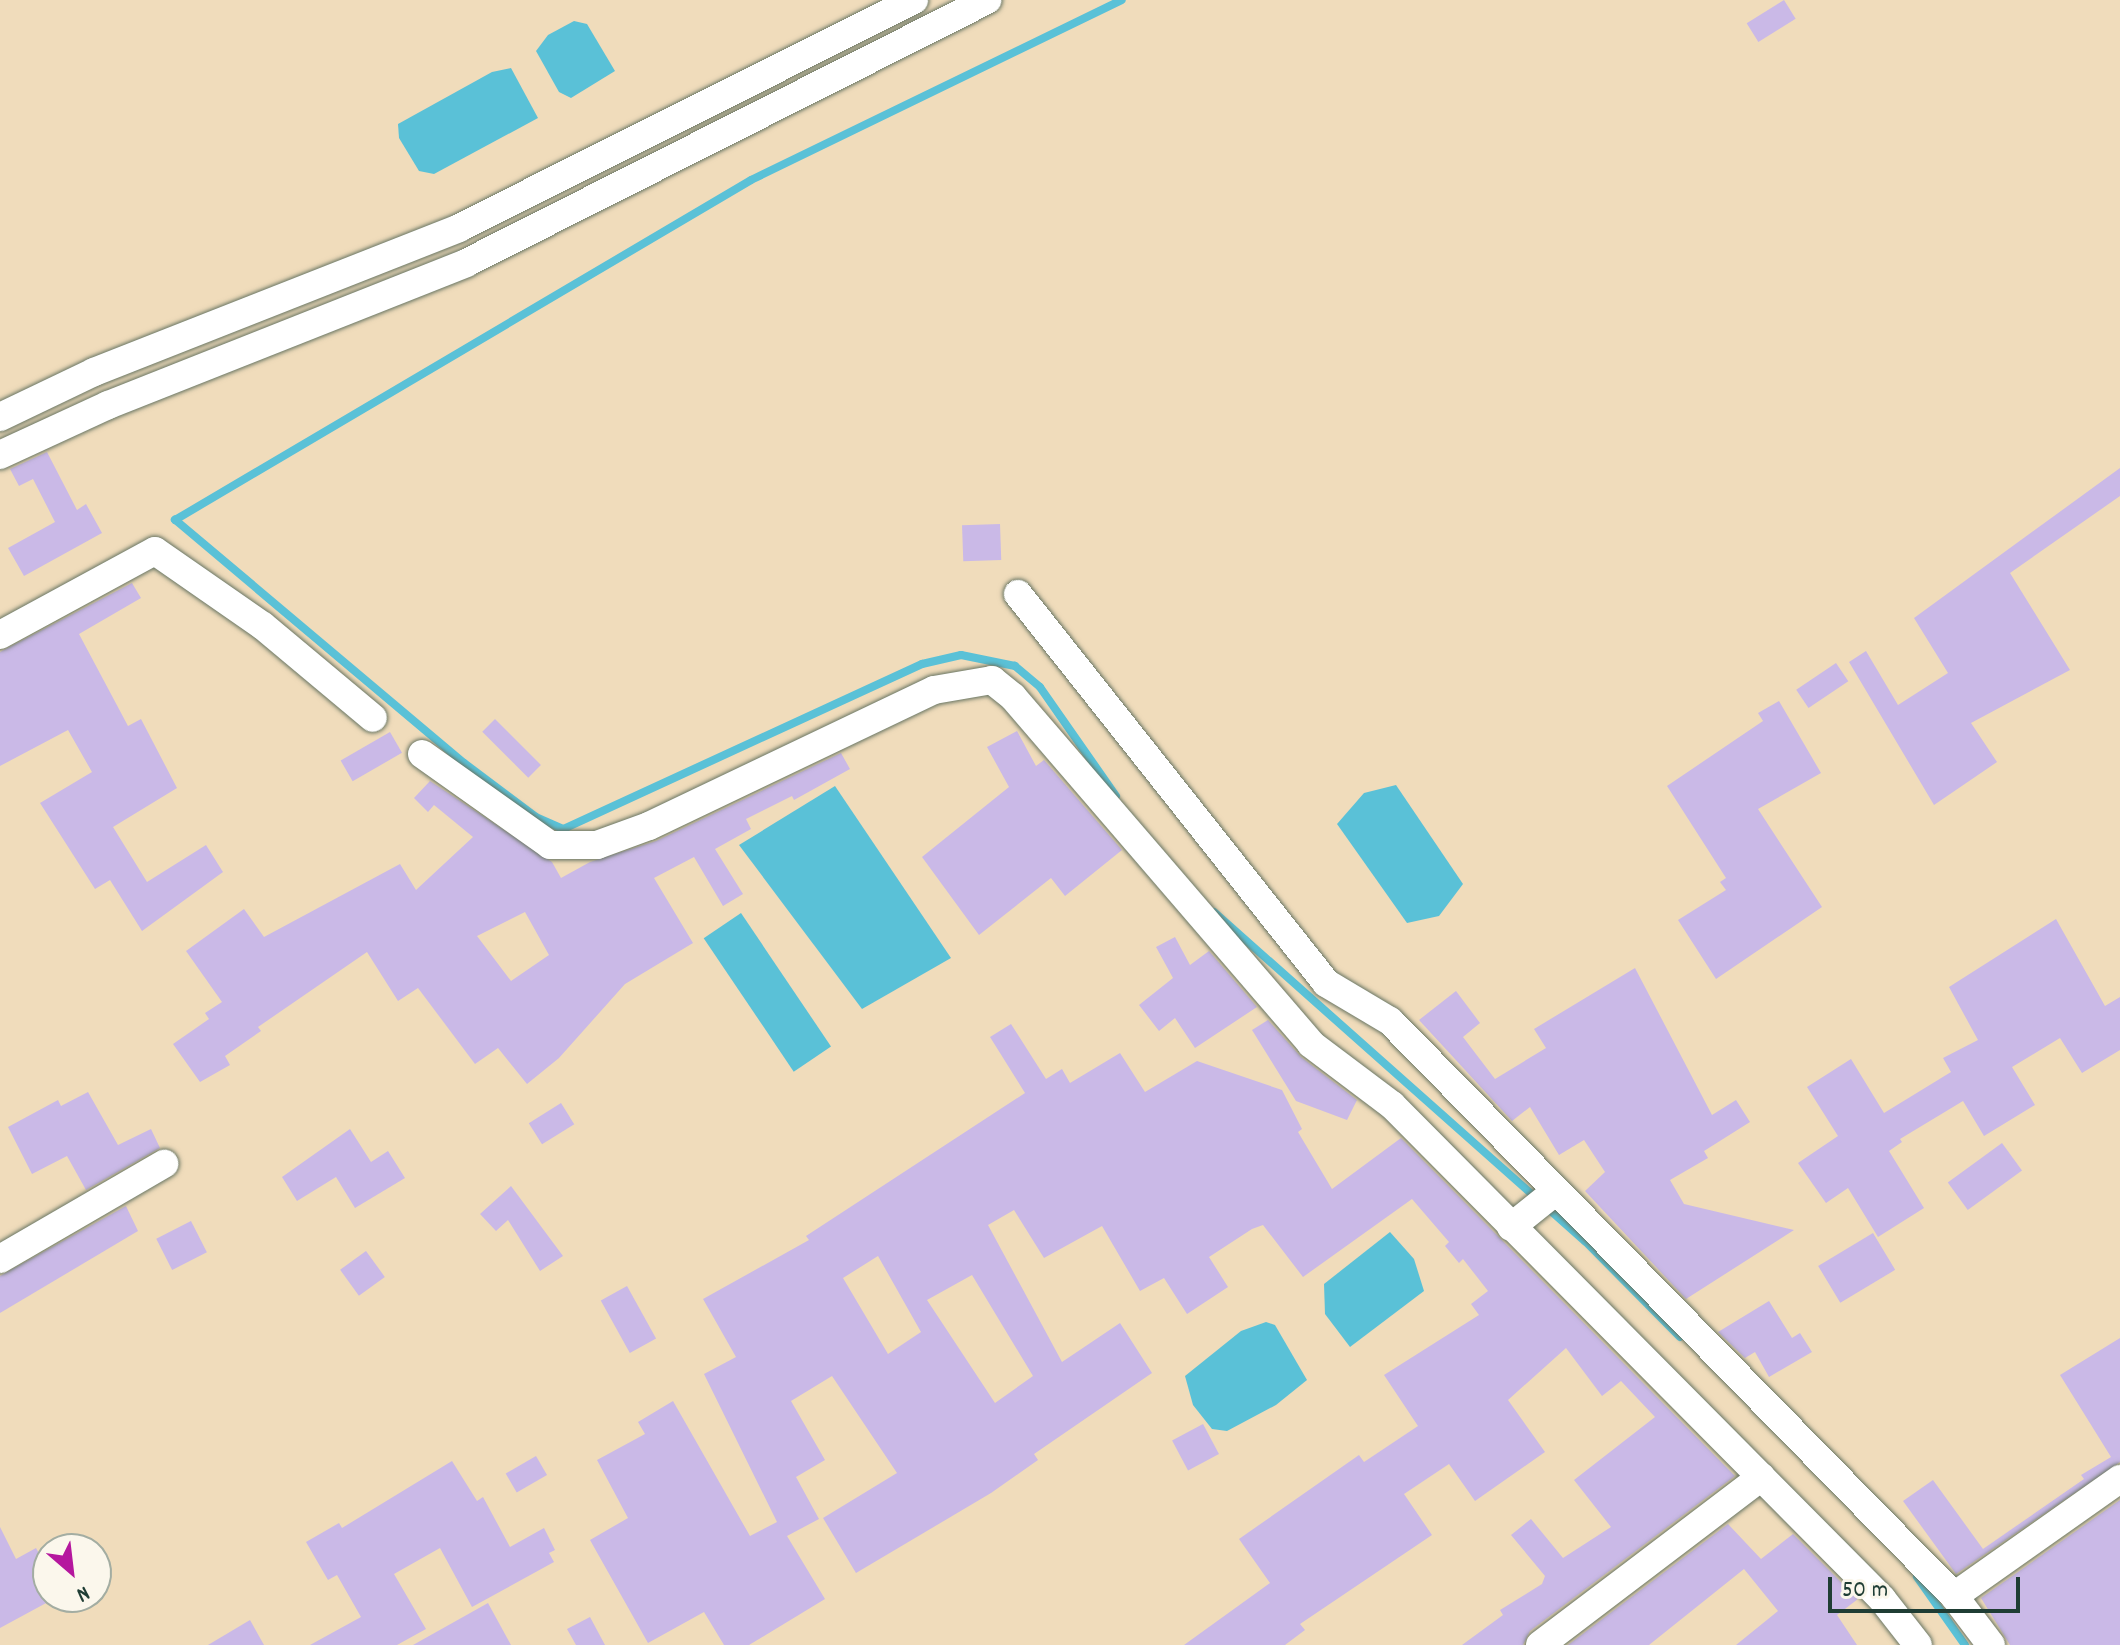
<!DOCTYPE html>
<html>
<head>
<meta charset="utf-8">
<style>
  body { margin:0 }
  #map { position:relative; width:2120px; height:1645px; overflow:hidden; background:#f0dcbb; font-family:Dekko,sans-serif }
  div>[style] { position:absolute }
  .water>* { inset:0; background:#5ac1d7; transform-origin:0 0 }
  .stream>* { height:8px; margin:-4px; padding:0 4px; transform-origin:4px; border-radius:4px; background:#5ac1d7 }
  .building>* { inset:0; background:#cab9e7; transform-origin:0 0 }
  .roads { filter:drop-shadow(0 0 2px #687563) drop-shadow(0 0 2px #687563) }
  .minor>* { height:28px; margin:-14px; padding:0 14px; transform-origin:14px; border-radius:14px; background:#fff }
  span { translate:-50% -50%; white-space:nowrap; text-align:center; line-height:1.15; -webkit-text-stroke:7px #fbf7ec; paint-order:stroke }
  .north { position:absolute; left:32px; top:1533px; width:80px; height:80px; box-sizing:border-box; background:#fbf7ec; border:2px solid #a3ada2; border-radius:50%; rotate:152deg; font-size:22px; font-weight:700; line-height:32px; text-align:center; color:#1f3d34 }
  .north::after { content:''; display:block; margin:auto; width:28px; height:36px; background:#b5179e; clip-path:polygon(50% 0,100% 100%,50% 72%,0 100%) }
  .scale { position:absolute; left:1828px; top:1577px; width:192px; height:36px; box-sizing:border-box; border:4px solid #1f3d34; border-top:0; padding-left:10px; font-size:24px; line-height:28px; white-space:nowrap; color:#1f3d34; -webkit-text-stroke:6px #fbf7ec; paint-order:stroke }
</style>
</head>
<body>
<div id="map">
  <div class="water">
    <div style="clip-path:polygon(574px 21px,587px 24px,615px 71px,571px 98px,559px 92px,536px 51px,548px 35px)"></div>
    <div style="clip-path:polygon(511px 68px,538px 118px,434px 174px,419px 171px,399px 138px,398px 124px,492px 72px)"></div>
    <div style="clip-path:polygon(1396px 785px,1463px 884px,1439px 916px,1407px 923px,1337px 824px,1364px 793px)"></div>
    <div style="clip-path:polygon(835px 786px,951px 958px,862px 1009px,739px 845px)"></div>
    <div style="left:741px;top:913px;width:161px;height:45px;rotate:56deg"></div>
    <div style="clip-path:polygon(1390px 1232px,1414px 1259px,1424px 1291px,1350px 1347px,1325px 1314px,1324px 1284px)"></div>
    <div style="clip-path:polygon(1266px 1322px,1275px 1325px,1307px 1380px,1276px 1405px,1227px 1431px,1212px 1429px,1193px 1405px,1185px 1376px,1241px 1331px)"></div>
  </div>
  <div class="stream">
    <div style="left:1116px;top:796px;width:133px;rotate:-124.9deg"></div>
    <div style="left:1040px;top:687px;width:33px;rotate:-140deg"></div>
    <div style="left:1015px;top:666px;width:55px;rotate:-168.5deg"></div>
    <div style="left:961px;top:655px;width:40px;rotate:167deg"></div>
    <div style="left:922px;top:664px;width:395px;rotate:155.3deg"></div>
    <div style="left:563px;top:829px;width:30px;rotate:-156deg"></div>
    <div style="left:536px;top:817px;width:90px;rotate:-143.1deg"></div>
    <div style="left:464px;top:763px;width:378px;rotate:-139.9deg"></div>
    <div style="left:175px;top:520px;width:669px;rotate:-30.55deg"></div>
    <div style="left:751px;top:180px;width:412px;rotate:-25.9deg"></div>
    <div style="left:1214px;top:912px;width:496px;rotate:41.6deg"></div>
    <div style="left:1585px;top:1241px;width:135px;rotate:45.3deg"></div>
    <div style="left:1917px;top:1577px;width:83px;rotate:54.8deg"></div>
  </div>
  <div class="building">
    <div style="left:1784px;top:0;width:22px;height:44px;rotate:58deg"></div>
    <div style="clip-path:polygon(47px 452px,77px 510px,86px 504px,102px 533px,24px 576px,8px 548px,55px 522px,33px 479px,19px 486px,10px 469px)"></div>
    <div style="clip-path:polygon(2120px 468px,2120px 496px,2010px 573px,2070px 670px,1971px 723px,1997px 762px,1934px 805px,1849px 662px,1866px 651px,1898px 705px,1948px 673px,1914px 618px)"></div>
    <div style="left:1000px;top:524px;width:36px;height:38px;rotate:88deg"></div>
    <div style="clip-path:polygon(132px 583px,141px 598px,79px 634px,128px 726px,141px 719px,177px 788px,113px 827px,147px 882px,206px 845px,223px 872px,142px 931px,110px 880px,95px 889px,40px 803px,92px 772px,68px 730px,0 766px,0 652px)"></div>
    <div style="left:1836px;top:663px;width:22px;height:48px;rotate:56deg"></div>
    <div style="clip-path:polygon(1779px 701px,1821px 773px,1758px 809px,1822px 907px,1716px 979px,1678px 920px,1726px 890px,1720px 882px,1726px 878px,1667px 786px,1763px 721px,1758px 713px)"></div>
    <div style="left:495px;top:719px;width:65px;height:18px;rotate:45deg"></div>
    <div style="clip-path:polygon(1017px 731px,1036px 766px,1044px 760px,1122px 850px,1065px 896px,1051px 878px,979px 935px,922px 857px,1009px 787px,987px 747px)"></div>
    <div style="left:390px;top:732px;width:24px;height:57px;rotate:60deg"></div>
    <div style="clip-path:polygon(evenodd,841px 753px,850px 769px,794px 800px,792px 796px,746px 819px,751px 829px,715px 849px,743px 894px,723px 906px,694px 857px,654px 878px,693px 943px,625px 984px,559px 1058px,527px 1084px,498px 1048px,475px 1064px,418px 988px,398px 1001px,367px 952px,258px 1027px,261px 1031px,225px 1056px,230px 1065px,200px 1082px,173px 1044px,209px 1019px,205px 1013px,222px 1002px,186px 951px,244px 909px,264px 937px,400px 864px,416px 890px,473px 837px,434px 805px,428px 812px,414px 798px,430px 781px,552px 862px,561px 878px,590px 862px,656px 841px,841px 753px,525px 912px,549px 955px,511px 981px,477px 936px,525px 912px)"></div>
    <div style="clip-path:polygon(2056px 919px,2105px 1006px,2120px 997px,2120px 1050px,2082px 1073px,2060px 1038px,2012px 1067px,2035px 1105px,1984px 1136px,1963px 1101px,1900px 1139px,1902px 1142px,1889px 1151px,1924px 1208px,1878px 1237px,1848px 1188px,1826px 1203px,1798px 1163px,1838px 1136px,1807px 1087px,1851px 1059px,1884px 1113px,1951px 1072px,1943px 1058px,1978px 1040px,1949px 987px)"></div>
    <div style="clip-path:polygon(1175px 937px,1190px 965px,1209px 951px,1257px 1007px,1195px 1048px,1175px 1018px,1159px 1031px,1139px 1005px,1173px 978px,1156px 947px)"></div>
    <div style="clip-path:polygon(1635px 968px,1712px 1115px,1736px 1100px,1750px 1122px,1704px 1151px,1708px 1158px,1670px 1180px,1684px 1204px,1794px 1230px,1686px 1299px,1585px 1191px,1605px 1172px,1584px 1140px,1559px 1155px,1530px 1107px,1512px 1121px,1419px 1020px,1456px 991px,1480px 1023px,1463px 1037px,1495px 1079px,1546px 1048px,1534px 1029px)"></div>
    <div style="clip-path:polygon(1268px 1020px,1301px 1057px,1357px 1100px,1347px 1120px,1296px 1101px,1252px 1030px)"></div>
    <div style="clip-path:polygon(evenodd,1011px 1024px,1046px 1079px,1062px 1069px,1070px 1083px,1120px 1053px,1145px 1092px,1197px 1061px,1282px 1090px,1302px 1129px,1298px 1132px,1332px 1189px,1401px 1138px,1735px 1476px,1530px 1631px,1523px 1645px,1462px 1645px,1503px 1615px,1500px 1610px,1542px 1584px,1545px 1576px,1511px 1535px,1531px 1519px,1563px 1558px,1611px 1527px,1574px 1480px,1655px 1417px,1621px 1381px,1602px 1396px,1566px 1348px,1508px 1400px,1545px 1452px,1475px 1501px,1449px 1464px,1404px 1494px,1432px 1535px,1300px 1624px,1305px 1630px,1285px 1645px,1184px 1645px,1270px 1583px,1239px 1539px,1359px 1455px,1364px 1462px,1418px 1426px,1384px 1375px,1479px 1315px,1471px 1304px,1488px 1291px,1463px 1259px,1459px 1263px,1445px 1246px,1449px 1242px,1412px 1199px,1303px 1277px,1263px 1225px,1252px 1229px,1209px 1257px,1228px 1287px,1187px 1314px,1164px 1278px,1140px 1291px,1102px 1226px,1044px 1258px,1014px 1210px,988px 1225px,1062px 1362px,1120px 1323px,1152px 1373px,1034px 1454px,1038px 1460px,991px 1493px,856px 1573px,823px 1518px,897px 1473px,832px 1376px,791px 1401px,825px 1460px,796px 1477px,819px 1519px,787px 1536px,825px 1599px,749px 1645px,724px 1645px,704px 1612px,648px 1643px,590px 1540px,628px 1518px,597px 1460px,645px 1434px,638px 1422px,673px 1401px,750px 1536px,777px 1522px,704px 1374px,736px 1357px,703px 1299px,809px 1240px,806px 1236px,1025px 1093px,990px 1037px,1011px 1024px,878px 1256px,921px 1332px,888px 1354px,843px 1278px,878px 1256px,1011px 1024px,972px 1275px,1033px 1376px,995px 1403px,927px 1300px,972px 1275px)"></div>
    <div style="clip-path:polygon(88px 1092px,118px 1145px,151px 1129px,160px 1148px,86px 1190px,67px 1156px,32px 1174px,8px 1127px,58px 1100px,61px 1106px)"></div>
    <div style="left:561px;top:1103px;width:25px;height:38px;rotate:58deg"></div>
    <div style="clip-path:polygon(350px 1129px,371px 1162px,388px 1151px,405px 1178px,355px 1208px,336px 1177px,297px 1201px,282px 1177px)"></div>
    <div style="left:2002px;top:1143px;width:34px;height:67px;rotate:54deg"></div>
    <div style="clip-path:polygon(511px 1186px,563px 1256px,540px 1271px,508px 1220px,496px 1231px,480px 1214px)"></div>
    <div style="clip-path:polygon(126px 1206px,138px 1231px,0 1313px,0 1276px)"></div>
    <div style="left:191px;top:1221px;width:35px;height:39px;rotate:63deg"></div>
    <div style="left:1873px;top:1233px;width:43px;height:64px;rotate:59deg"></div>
    <div style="left:366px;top:1251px;width:32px;height:32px;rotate:54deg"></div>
    <div style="left:627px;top:1286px;width:60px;height:30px;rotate:61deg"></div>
    <div style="clip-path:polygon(1769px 1301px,1792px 1338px,1800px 1333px,1812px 1352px,1769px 1377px,1755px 1352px,1745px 1358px,1718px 1332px)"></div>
    <div style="clip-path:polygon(2120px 1338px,2120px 1462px,1956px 1574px,1903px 1501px,1933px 1480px,1983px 1549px,2084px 1479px,2081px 1475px,2111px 1457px,2060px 1375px)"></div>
    <div style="left:1203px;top:1424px;width:34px;height:35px;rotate:62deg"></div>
    <div style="left:536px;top:1456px;width:22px;height:35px;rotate:60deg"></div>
    <div style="clip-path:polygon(452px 1461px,477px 1501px,483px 1497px,510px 1547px,544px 1528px,555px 1550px,549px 1553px,554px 1562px,472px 1607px,440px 1548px,394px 1574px,426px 1629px,397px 1645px,310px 1645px,361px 1617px,337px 1575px,328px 1580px,306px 1542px,339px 1523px,342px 1528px)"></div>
    <div style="clip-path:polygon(2120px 1500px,2120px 1645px,2010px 1645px,1981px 1598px)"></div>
    <div style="clip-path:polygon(1728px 1524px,1761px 1559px,1793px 1534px,1858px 1599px,1837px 1615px,1857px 1645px,1736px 1645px,1778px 1611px,1744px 1569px,1649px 1645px,1568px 1645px)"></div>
    <div style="clip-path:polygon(0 1527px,16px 1559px,36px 1548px,48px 1570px,48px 1602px,0 1628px)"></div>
    <div style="clip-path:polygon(488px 1603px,511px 1645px,413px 1645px)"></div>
    <div style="clip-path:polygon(590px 1617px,605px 1645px,576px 1645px,567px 1629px)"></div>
    <div style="clip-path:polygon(250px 1620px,264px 1645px,208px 1645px)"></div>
  </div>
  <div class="roads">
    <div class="minor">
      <div style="left:0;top:417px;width:104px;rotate:-25.6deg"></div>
      <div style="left:94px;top:372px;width:392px;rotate:-21.5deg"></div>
      <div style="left:459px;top:228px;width:509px;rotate:-26.62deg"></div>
      <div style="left:0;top:455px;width:119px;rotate:-24.8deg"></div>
      <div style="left:108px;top:405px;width:385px;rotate:-21.6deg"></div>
      <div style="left:466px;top:263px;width:584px;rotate:-26.78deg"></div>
      <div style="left:1018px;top:594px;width:496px;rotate:51.6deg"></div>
      <div style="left:1326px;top:983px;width:74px;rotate:30.7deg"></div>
      <div style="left:1390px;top:1021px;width:805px;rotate:45.55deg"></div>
      <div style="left:1954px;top:1596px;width:61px;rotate:52.9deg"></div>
      <div style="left:0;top:635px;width:176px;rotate:-28.5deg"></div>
      <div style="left:155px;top:551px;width:131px;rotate:34.8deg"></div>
      <div style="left:263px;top:626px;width:143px;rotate:39.9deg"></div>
      <div style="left:422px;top:754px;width:157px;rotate:35.4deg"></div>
      <div style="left:550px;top:845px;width:47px"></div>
      <div style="left:597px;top:845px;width:55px;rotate:-20.1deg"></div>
      <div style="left:649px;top:826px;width:316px;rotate:-25.5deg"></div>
      <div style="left:934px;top:690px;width:59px;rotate:-9.8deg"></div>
      <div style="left:992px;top:680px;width:27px;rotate:39deg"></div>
      <div style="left:1013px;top:697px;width:457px;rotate:49.3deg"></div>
      <div style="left:1311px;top:1044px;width:101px;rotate:37deg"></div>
      <div style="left:1392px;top:1105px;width:696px;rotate:45.23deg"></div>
      <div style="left:1882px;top:1599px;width:58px;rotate:52deg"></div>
      <div style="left:1511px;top:1227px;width:58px;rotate:-38.7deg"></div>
      <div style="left:0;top:1259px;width:190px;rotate:-30.1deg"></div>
      <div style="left:1954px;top:1596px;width:203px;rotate:-35.2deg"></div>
      <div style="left:1540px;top:1645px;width:278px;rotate:-37.2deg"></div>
    </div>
  </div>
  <div class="north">N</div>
  <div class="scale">50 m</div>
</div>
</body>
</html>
